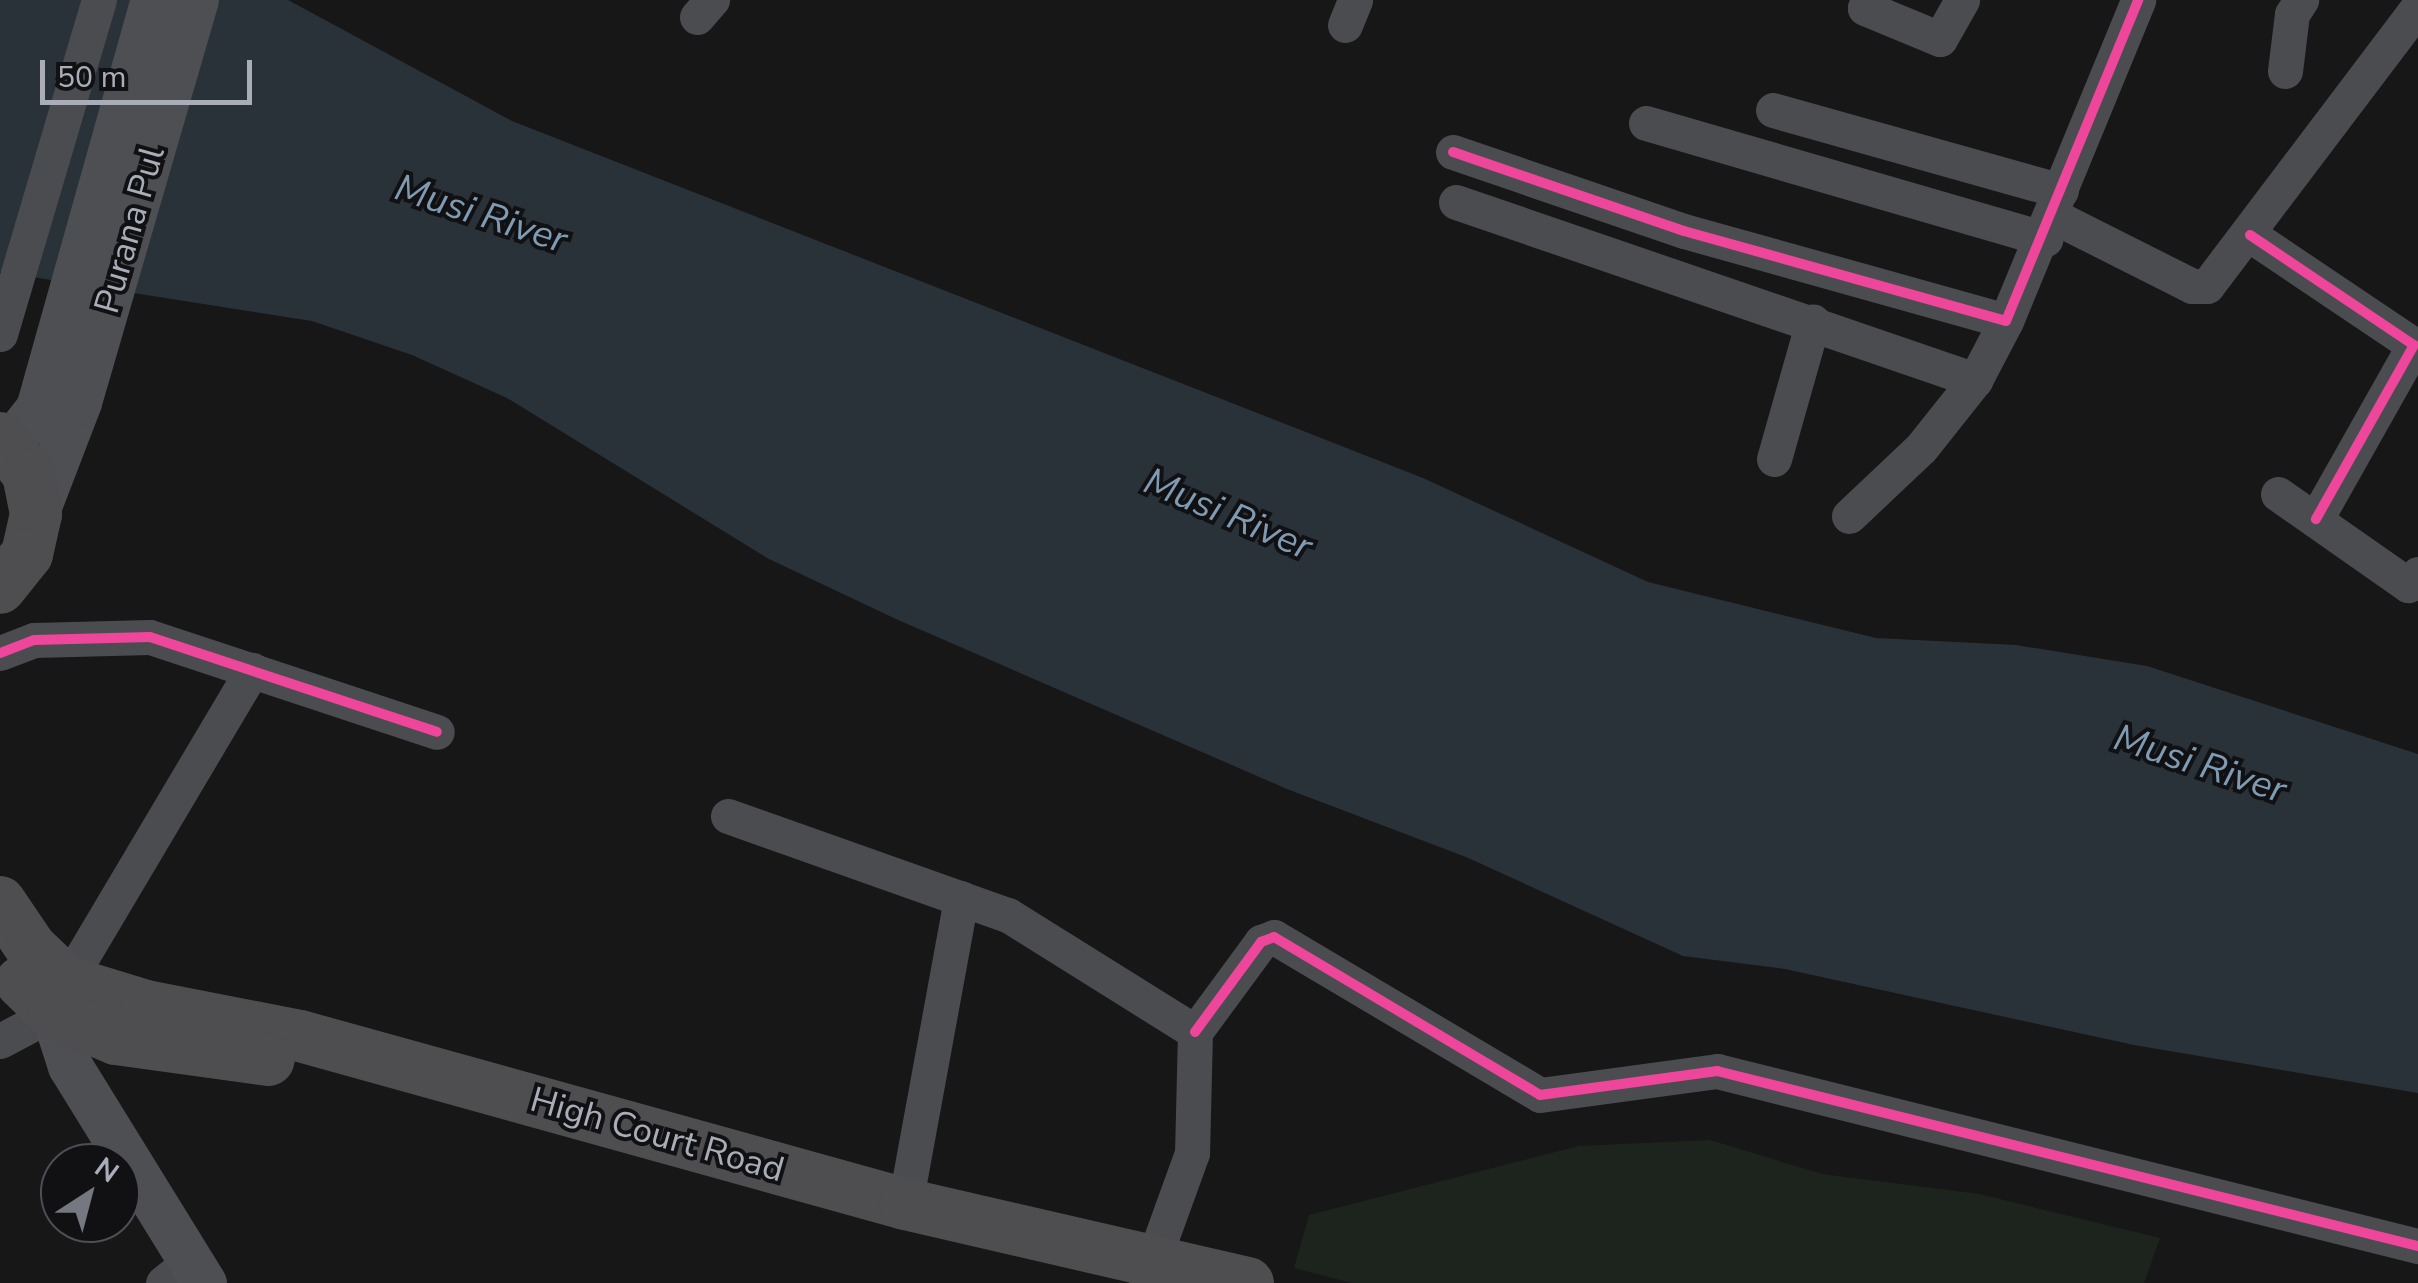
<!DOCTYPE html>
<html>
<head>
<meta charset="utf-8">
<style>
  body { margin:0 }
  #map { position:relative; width:2418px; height:1283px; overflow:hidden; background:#171717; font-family:"Nunito Sans",sans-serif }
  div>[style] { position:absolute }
  .green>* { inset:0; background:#1d241e }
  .water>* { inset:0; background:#2a3239 }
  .minor>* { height:35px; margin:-17.5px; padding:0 17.5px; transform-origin:17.5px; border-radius:17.5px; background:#4b4c50 }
  .major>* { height:45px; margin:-22.5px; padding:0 22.5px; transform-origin:22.5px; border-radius:22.5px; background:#4d4f52 }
  .highway>* { height:52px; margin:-26px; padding:0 26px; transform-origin:26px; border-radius:26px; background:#4e4e51 }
  .cycleway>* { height:10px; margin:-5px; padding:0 5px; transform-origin:5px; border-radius:5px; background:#ed469a }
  span { translate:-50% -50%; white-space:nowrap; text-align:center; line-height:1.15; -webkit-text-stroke:8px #111113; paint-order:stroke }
  .street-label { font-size:35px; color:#a8adb8 }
  .water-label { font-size:38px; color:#7f9bb3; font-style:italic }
  .north { position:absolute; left:40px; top:1143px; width:100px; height:100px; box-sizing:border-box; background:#111113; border:2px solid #4d4f55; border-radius:50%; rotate:36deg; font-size:28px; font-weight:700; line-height:40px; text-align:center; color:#a8adb8 }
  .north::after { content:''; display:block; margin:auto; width:35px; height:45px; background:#757880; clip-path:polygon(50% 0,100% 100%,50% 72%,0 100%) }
  .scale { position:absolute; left:40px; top:60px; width:212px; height:45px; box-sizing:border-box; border:5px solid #a8adb8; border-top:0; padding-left:12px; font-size:30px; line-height:35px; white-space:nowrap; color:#a8adb8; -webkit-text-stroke:8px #111113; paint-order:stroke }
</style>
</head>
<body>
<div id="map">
  <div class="green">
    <div style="clip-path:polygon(1710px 1140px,1822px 1174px,1979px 1194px,2160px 1238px,2144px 1283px,1352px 1283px,1294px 1268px,1309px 1215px,1579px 1146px)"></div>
  </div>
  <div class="water">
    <div style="clip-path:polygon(0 0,288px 0,512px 121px,1423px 478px,1648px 582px,1876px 638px,2016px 645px,2147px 666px,2418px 754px,2418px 1093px,2134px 1045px,1785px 969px,1683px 956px,1466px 857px,1287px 789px,896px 619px,769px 559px,507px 398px,412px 355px,312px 321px,0 272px)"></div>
  </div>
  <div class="minor">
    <div style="left:1869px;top:0;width:9px;rotate:117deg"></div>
    <div style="left:1865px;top:8px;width:81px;rotate:22.5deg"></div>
    <div style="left:1940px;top:39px;width:45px;rotate:-60.6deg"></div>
    <div style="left:697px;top:17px;width:23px;rotate:-49deg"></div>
    <div style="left:1345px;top:25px;width:27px;rotate:-68deg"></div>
    <div style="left:2285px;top:71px;width:57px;rotate:-83deg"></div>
    <div style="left:2292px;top:14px;width:17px;rotate:-57deg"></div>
    <div style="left:1773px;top:110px;width:299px;rotate:15.7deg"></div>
    <div style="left:1646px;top:123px;width:416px;rotate:16.2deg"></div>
    <div style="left:1453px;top:152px;width:244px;rotate:18.9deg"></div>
    <div style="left:1684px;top:231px;width:334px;rotate:15.6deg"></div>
    <div style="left:2006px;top:321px;width:347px;rotate:-67.6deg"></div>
    <div style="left:1456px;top:202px;width:549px;rotate:18.93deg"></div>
    <div style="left:1975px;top:380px;width:67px;rotate:-62.3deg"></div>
    <div style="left:2051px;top:215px;width:158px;rotate:26.7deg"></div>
    <div style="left:2192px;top:286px;width:15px"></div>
    <div style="left:2207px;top:286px;width:350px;rotate:-52.9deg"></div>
    <div style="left:2250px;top:235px;width:197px;rotate:33.9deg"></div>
    <div style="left:2414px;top:345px;width:200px;rotate:119.4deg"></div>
    <div style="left:0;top:334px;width:348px;rotate:-73.5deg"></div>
    <div style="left:1774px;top:459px;width:143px;rotate:-74.2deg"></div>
    <div style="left:2278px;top:494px;width:159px;rotate:35deg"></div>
    <div style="left:2408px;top:585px;width:15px;rotate:-48deg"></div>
    <div style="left:1849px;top:516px;width:99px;rotate:-43.4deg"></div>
    <div style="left:1921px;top:448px;width:87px;rotate:-51.5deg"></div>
    <div style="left:0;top:653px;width:36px;rotate:-21deg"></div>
    <div style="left:34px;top:640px;width:116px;rotate:-1.5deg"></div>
    <div style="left:150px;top:637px;width:302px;rotate:18.3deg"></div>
    <div style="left:728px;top:816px;width:297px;rotate:19.5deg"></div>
    <div style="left:1008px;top:915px;width:221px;rotate:32deg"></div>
    <div style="left:1195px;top:1032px;width:121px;rotate:91.4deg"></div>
    <div style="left:1192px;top:1153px;width:135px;rotate:109.9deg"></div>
    <div style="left:67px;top:982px;width:363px;rotate:-59.3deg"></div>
    <div style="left:1195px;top:1032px;width:112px;rotate:-53.7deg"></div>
    <div style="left:1261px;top:942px;width:14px;rotate:-21deg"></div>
    <div style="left:1274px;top:937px;width:309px;rotate:30.7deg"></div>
    <div style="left:1540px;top:1095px;width:179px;rotate:-7.7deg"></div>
    <div style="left:1717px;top:1071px;width:723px;rotate:14.02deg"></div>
    <div style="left:0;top:1041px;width:60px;rotate:-27.8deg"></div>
    <div style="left:905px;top:1204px;width:311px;rotate:-79.6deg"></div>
    <div style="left:163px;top:1283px;width:33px;rotate:-39deg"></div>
  </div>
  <div class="major">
    <div style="left:9px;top:445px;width:47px;rotate:-51.9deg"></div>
    <div style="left:38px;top:408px;width:424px;rotate:-74.3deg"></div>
    <div style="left:36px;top:514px;width:120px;rotate:-69deg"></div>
    <div style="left:79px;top:402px;width:419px;rotate:-73.8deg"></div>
    <div style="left:64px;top:988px;width:27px;rotate:114deg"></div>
    <div style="left:53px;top:1013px;width:56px;rotate:72.2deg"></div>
    <div style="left:70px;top:1066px;width:255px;rotate:58.3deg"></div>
  </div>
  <div class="highway">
    <div style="left:0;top:438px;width:46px;rotate:52.1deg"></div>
    <div style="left:28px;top:474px;width:41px;rotate:78.7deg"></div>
    <div style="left:36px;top:514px;width:41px;rotate:102.7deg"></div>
    <div style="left:27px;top:554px;width:43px;rotate:128.5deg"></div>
    <div style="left:0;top:902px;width:55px;rotate:56deg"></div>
    <div style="left:31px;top:948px;width:50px;rotate:43.4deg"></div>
    <div style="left:67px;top:982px;width:83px;rotate:16.9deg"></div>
    <div style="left:146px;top:1006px;width:157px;rotate:11deg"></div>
    <div style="left:300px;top:1036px;width:628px;rotate:15.52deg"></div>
    <div style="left:905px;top:1204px;width:352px;rotate:13deg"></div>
    <div style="left:21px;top:982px;width:45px;rotate:44.1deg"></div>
    <div style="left:53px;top:1013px;width:68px;rotate:22.4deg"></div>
    <div style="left:116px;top:1039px;width:154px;rotate:7.8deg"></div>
  </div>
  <div class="cycleway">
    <div style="left:1453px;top:152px;width:244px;rotate:18.9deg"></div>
    <div style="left:1684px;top:231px;width:334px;rotate:15.6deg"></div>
    <div style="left:2006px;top:321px;width:347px;rotate:-67.6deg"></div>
    <div style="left:2250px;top:235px;width:197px;rotate:33.9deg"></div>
    <div style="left:2414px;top:345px;width:200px;rotate:119.4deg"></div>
    <div style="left:0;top:653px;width:36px;rotate:-21deg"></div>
    <div style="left:34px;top:640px;width:116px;rotate:-1.5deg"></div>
    <div style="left:150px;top:637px;width:302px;rotate:18.3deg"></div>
    <div style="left:1195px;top:1032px;width:112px;rotate:-53.7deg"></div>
    <div style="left:1261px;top:942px;width:14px;rotate:-21deg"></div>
    <div style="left:1274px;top:937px;width:309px;rotate:30.7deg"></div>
    <div style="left:1540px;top:1095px;width:179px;rotate:-7.7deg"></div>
    <div style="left:1717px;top:1071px;width:723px;rotate:14.02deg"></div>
  </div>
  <div class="street-label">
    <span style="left:130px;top:230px;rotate:-74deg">Purana Pul</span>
    <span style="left:657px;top:1135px;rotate:16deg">High Court Road</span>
  </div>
  <div class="water-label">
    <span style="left:481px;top:214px;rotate:18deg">Musi River</span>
    <span style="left:1228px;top:514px;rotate:23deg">Musi River</span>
    <span style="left:2200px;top:764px;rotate:18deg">Musi River</span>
  </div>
  <div class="north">N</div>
  <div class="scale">50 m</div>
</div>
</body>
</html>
